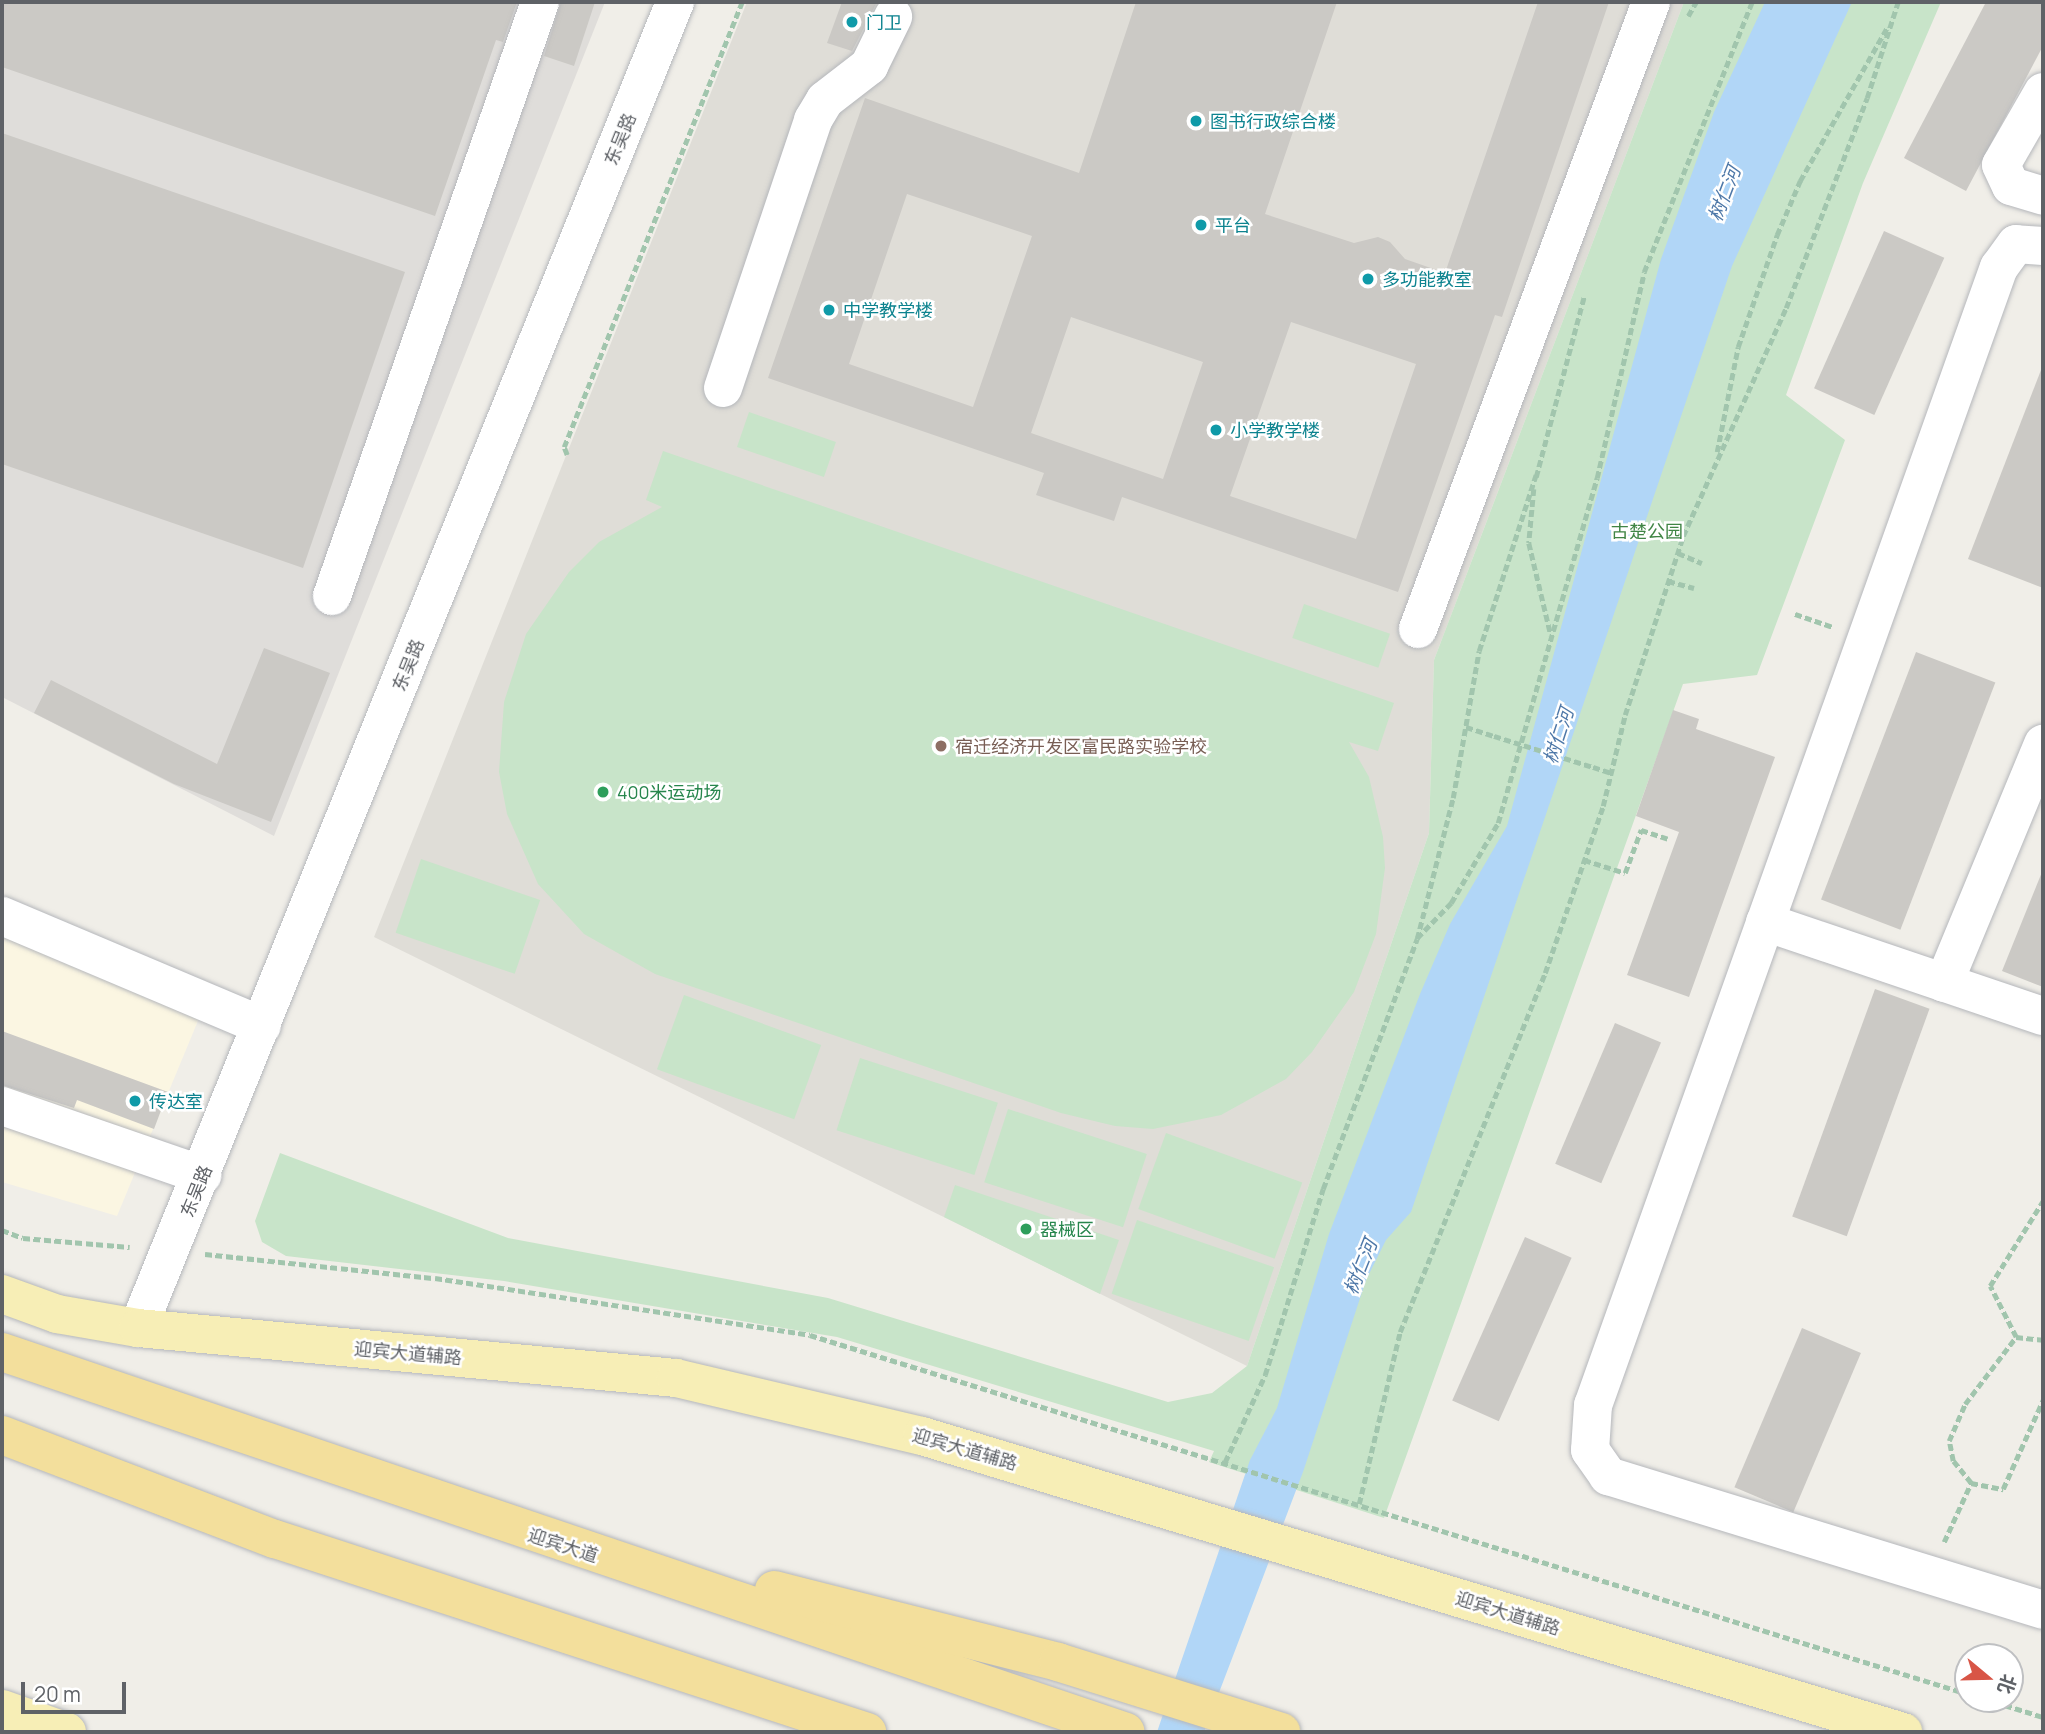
<!DOCTYPE html>
<html>
<head>
<meta charset="utf-8">
<style>
  body { margin:0 }
  #map { position:relative; width:2045px; height:1734px; overflow:hidden; background:#f0eee8; font-family:Manrope,"Noto Sans SC",sans-serif }
  div>[style] { position:absolute }
  .commercial>* { inset:0; background:#fbf6e2 }
  .industrial>* { inset:0; background:#dfddda }
  .education>* { inset:0; background:#dfddd7 }
  .green>* { inset:0; background:#c8e4c9; transform-origin:0 0 }
  .water>* { inset:0; background:#b1d6f7 }
  .building>* { inset:0; background:#cbc9c5; transform-origin:0 0 }
  .path>* { height:4.5px; margin-top:-2.25px; transform-origin:0; background:repeating-linear-gradient(90deg,#a1c5ad 0 7px,transparent 0 10.5px) }
  .roads { filter:drop-shadow(0 0 2px #b5b7bb) drop-shadow(0 0 2px #b5b7bb) }
  .minor>* { height:38px; margin:-19px; padding:0 19px; transform-origin:19px; border-radius:19px; background:#fff }
  .major>* { height:38px; margin:-19px; padding:0 19px; transform-origin:19px; border-radius:19px; background:#f7eeb6 }
  .highway>* { height:38px; margin:-19px; padding:0 19px; transform-origin:19px; border-radius:19px; background:#f3df9c }
  .path-bridge>* { height:4.5px; margin-top:-2.25px; transform-origin:0; background:repeating-linear-gradient(90deg,#a1c5ad 0 7px,transparent 0 10.5px) }
  .dots>* { width:19px; height:19px; translate:-50% -50%; box-sizing:border-box; border:4px solid #fff; border-radius:50% }
  span { translate:-50% -50%; white-space:nowrap; text-align:center; line-height:1.15; -webkit-text-stroke:5px #fff; paint-order:stroke }
  .culture-label { font-size:18px; color:#0d838f }
  .left { translate:0 -50%; text-align:left }
  .street-label { font-size:18px; color:#5f6267 }
  .park-label { font-size:18px; color:#408545 }
  .education-label { font-size:18px; color:#785e54 }
  .leisure-label { font-size:18px; color:#27864d }
  .water-label { font-size:19px; color:#4e78a8; font-style:italic }
  .frame { position:absolute; inset:0; border:4px solid #5f6267; pointer-events:none }
  .north { position:absolute; left:1954px; top:1643px; width:70px; height:70px; box-sizing:border-box; background:#fff; border:2px solid #bfc0c2; border-radius:50%; rotate:109deg; font-size:19px; font-weight:700; line-height:28px; text-align:center; color:#5f6267 }
  .north::after { content:''; display:block; margin:auto; width:24px; height:32px; background:#d85546; clip-path:polygon(50% 0,100% 100%,50% 72%,0 100%) }
  .scale { position:absolute; left:21px; top:1682px; width:105px; height:32px; box-sizing:border-box; border:4px solid #5f6267; border-top:0; padding-left:9px; font-size:21px; line-height:24px; white-space:nowrap; color:#5f6267; -webkit-text-stroke:5px #fff; paint-order:stroke }
</style>
</head>
<body>
<div id="map">
  <div class="commercial">
    <div style="clip-path:polygon(2px 929px,200px 1016px,117px 1216px,2px 1182px)"></div>
  </div>
  <div class="industrial">
    <div style="clip-path:polygon(2px 2px,605px 2px,274px 836px,2px 697px)"></div>
  </div>
  <div class="education">
    <div style="clip-path:polygon(747px 2px,1684px 2px,1434px 660px,1429px 833px,1247px 1366px,374px 937px)"></div>
  </div>
  <div class="green">
    <div style="clip-path:polygon(1684px 2px,1941px 2px,1863px 183px,1786px 395px,1845px 440px,1757px 675px,1683px 684px,1384px 1518px,1209px 1462px,1214px 1451px,837px 1337px,504px 1281px,286px 1256px,262px 1242px,255px 1221px,280px 1153px,508px 1238px,828px 1298px,1168px 1402px,1212px 1393px,1247px 1366px,1429px 833px,1434px 660px)"></div>
    <div style="left:749px;top:412px;width:92px;height:37px;rotate:19deg"></div>
    <div style="clip-path:polygon(663px 451px,1394px 703px,1378px 751px,1349px 742px,1369px 777px,1383px 837px,1385px 868px,1376px 934px,1354px 992px,1312px 1052px,1286px 1079px,1221px 1115px,1153px 1129px,1115px 1126px,1061px 1113px,655px 974px,584px 934px,538px 884px,507px 814px,499px 772px,504px 702px,526px 634px,569px 572px,599px 542px,662px 507px,646px 500px)"></div>
    <div style="left:1304px;top:604px;width:91px;height:36px;rotate:19deg"></div>
    <div style="left:421px;top:859px;width:126px;height:78px;rotate:19deg"></div>
    <div style="left:684px;top:995px;width:146px;height:79px;rotate:20deg"></div>
    <div style="left:860px;top:1058px;width:145px;height:76px;rotate:18deg"></div>
    <div style="left:1008px;top:1109px;width:146px;height:77px;rotate:18deg"></div>
    <div style="left:1166px;top:1133px;width:145px;height:81px;rotate:20deg"></div>
    <div style="clip-path:polygon(955px 1185px,1119px 1240px,1100px 1294px,944px 1217px)"></div>
    <div style="left:1137px;top:1220px;width:145px;height:78px;rotate:19deg"></div>
  </div>
  <div class="water">
    <div style="clip-path:polygon(1765px 2px,1852px 2px,1732px 266px,1411px 1212px,1386px 1240px,1366px 1280px,1303px 1472px,1204px 1732px,1157px 1732px,1250px 1460px,1277px 1408px,1329px 1234px,1420px 994px,1450px 924px,1507px 826px,1661px 259px,1714px 112px)"></div>
  </div>
  <div class="building">
    <div style="clip-path:polygon(2px 2px,517px 2px,503px 42px,496px 40px,435px 216px,2px 67px)"></div>
    <div style="clip-path:polygon(561px 2px,595px 2px,574px 66px,544px 56px)"></div>
    <div style="clip-path:polygon(842px 2px,877px 2px,852px 51px,827px 43px)"></div>
    <div style="clip-path:polygon(evenodd,1136px 2px,1337px 2px,1265px 214px,1354px 243px,1378px 237px,1390px 242px,1405px 259px,1445px 273px,1538px 2px,1609px 2px,1502px 317px,1495px 315px,1398px 592px,1122px 497px,1114px 521px,1036px 495px,1044px 473px,768px 378px,865px 98px,1079px 173px,1136px 2px,907px 194px,1032px 236px,973px 407px,849px 364px,907px 194px,1136px 2px,1071px 317px,1203px 362px,1163px 479px,1031px 433px,1071px 317px,1136px 2px,1291px 322px,1416px 364px,1356px 539px,1230px 496px,1291px 322px)"></div>
    <div style="clip-path:polygon(1986px 2px,2043px 2px,2043px 46px,1966px 191px,1904px 158px)"></div>
    <div style="clip-path:polygon(2px 133px,405px 272px,303px 568px,2px 464px)"></div>
    <div style="left:1884px;top:231px;width:66px;height:172px;rotate:24deg"></div>
    <div style="clip-path:polygon(2041px 370px,2043px 371px,2043px 588px,1968px 559px)"></div>
    <div style="clip-path:polygon(264px 648px,330px 673px,271px 822px,174px 784px,34px 713px,51px 680px,217px 764px)"></div>
    <div style="left:1916px;top:652px;width:85px;height:265px;rotate:21deg"></div>
    <div style="clip-path:polygon(1673px 710px,1699px 719px,1696px 729px,1775px 757px,1689px 997px,1627px 975px,1679px 832px,1636px 816px)"></div>
    <div style="clip-path:polygon(2042px 872px,2043px 872px,2043px 987px,2002px 971px)"></div>
    <div style="left:1875px;top:989px;width:58px;height:242px;rotate:20deg"></div>
    <div style="left:1615px;top:1023px;width:50px;height:153px;rotate:23deg"></div>
    <div style="clip-path:polygon(2px 1031px,168px 1092px,154px 1129px,77px 1100px,74px 1108px,2px 1085px)"></div>
    <div style="left:1525px;top:1237px;width:51px;height:179px;rotate:24deg"></div>
    <div style="left:1802px;top:1328px;width:64px;height:173px;rotate:23deg"></div>
  </div>
  <div class="path">
    <div style="left:1688px;top:16px;width:16px;rotate:-60deg"></div>
    <div style="left:1717px;top:452px;width:107px;rotate:-78.7deg"></div>
    <div style="left:1738px;top:347px;width:119px;rotate:-70.8deg"></div>
    <div style="left:1777px;top:235px;width:59px;rotate:-66.9deg"></div>
    <div style="left:1800px;top:181px;width:178px;rotate:-60.4deg"></div>
    <div style="left:567px;top:455px;width:9px;rotate:-111deg"></div>
    <div style="left:564px;top:447px;width:479px;rotate:-68.2deg"></div>
    <div style="left:1536px;top:477px;width:187px;rotate:-75.1deg"></div>
    <div style="left:1534px;top:489px;width:54px;rotate:95.3deg"></div>
    <div style="left:1529px;top:543px;width:95px;rotate:76.6deg"></div>
    <div style="left:1678px;top:553px;width:26px;rotate:23deg"></div>
    <div style="left:1668px;top:581px;width:27px;rotate:15deg"></div>
    <div style="left:1795px;top:614px;width:39px;rotate:19deg"></div>
    <div style="left:1466px;top:727px;width:29px;rotate:18deg"></div>
    <div style="left:1593px;top:767px;width:19px;rotate:18deg"></div>
    <div style="left:1584px;top:860px;width:43px;rotate:17.6deg"></div>
    <div style="left:1625px;top:873px;width:46px;rotate:-69.6deg"></div>
    <div style="left:1641px;top:830px;width:28px;rotate:18deg"></div>
    <div style="left:1417px;top:938px;width:49px;rotate:-45.8deg"></div>
    <div style="left:1451px;top:903px;width:93px;rotate:-59.6deg"></div>
    <div style="left:1498px;top:823px;width:359px;rotate:-74deg"></div>
    <div style="left:1597px;top:478px;width:211px;rotate:-77.1deg"></div>
    <div style="left:1644px;top:272px;width:291px;rotate:-68.2deg"></div>
    <div style="left:2px;top:1230px;width:22px;rotate:21deg"></div>
    <div style="left:23px;top:1238px;width:107px;rotate:4.8deg"></div>
    <div style="left:205px;top:1254px;width:231px;rotate:6deg"></div>
    <div style="left:435px;top:1278px;width:379px;rotate:8.6deg"></div>
    <div style="left:810px;top:1335px;width:1212px;rotate:17.22deg"></div>
    <div style="left:2016px;top:1337px;width:27px;rotate:6deg"></div>
    <div style="left:1225px;top:1462px;width:96px;rotate:-65.3deg"></div>
    <div style="left:1265px;top:1375px;width:195px;rotate:-72.7deg"></div>
    <div style="left:1323px;top:1189px;width:267px;rotate:-69.4deg"></div>
    <div style="left:1417px;top:939px;width:146px;rotate:-75.7deg"></div>
    <div style="left:1453px;top:798px;width:149px;rotate:-80deg"></div>
    <div style="left:1479px;top:651px;width:185px;rotate:-72.1deg"></div>
    <div style="left:1971px;top:1483px;width:33px;rotate:11deg"></div>
    <div style="left:2003px;top:1489px;width:98px;rotate:-65.8deg"></div>
    <div style="left:1359px;top:1504px;width:177px;rotate:-76.6deg"></div>
    <div style="left:1400px;top:1332px;width:387px;rotate:-68deg"></div>
    <div style="left:1545px;top:973px;width:177px;rotate:-70.8deg"></div>
    <div style="left:1603px;top:806px;width:94px;rotate:-76.4deg"></div>
    <div style="left:1625px;top:715px;width:188px;rotate:-72deg"></div>
    <div style="left:1683px;top:536px;width:250px;rotate:-65.7deg"></div>
    <div style="left:1786px;top:308px;width:225px;rotate:-68.9deg"></div>
    <div style="left:1867px;top:98px;width:101px;rotate:-72.1deg"></div>
    <div style="left:1944px;top:1542px;width:65px;rotate:-65.4deg"></div>
    <div style="left:1971px;top:1483px;width:28px;rotate:-129deg"></div>
    <div style="left:1953px;top:1461px;width:20px;rotate:-101deg"></div>
    <div style="left:1949px;top:1441px;width:40px;rotate:-66.6deg"></div>
    <div style="left:1965px;top:1404px;width:84px;rotate:-52.7deg"></div>
    <div style="left:2016px;top:1337px;width:57px;rotate:-117deg"></div>
    <div style="left:1990px;top:1286px;width:100px;rotate:-58.1deg"></div>
    <div style="left:1985px;top:1699px;width:61px;rotate:17.2deg"></div>
  </div>
  <div class="roads">
    <div class="minor">
      <div style="left:2043px;top:92px;width:84px;rotate:119.9deg"></div>
      <div style="left:2001px;top:165px;width:23px;rotate:65deg"></div>
      <div style="left:2011px;top:186px;width:34px;rotate:17deg"></div>
      <div style="left:2043px;top:246px;width:27px;rotate:-176deg"></div>
      <div style="left:2016px;top:244px;width:29px;rotate:126deg"></div>
      <div style="left:1999px;top:267px;width:1208px;rotate:109.63deg"></div>
      <div style="left:1593px;top:1405px;width:45px;rotate:93.8deg"></div>
      <div style="left:1590px;top:1450px;width:32px;rotate:55deg"></div>
      <div style="left:1608px;top:1476px;width:455px;rotate:17.1deg"></div>
      <div style="left:723px;top:388px;width:283px;rotate:-71.4deg"></div>
      <div style="left:813px;top:120px;width:23px;rotate:-59deg"></div>
      <div style="left:825px;top:100px;width:56px;rotate:-37.7deg"></div>
      <div style="left:869px;top:66px;width:55px;rotate:-63.9deg"></div>
      <div style="left:332px;top:596px;width:629px;rotate:-70.7deg"></div>
      <div style="left:1418px;top:629px;width:669px;rotate:-69.61deg"></div>
      <div style="left:2px;top:916px;width:282px;rotate:22.9deg"></div>
      <div style="left:1765px;top:922px;width:293px;rotate:18.7deg"></div>
      <div style="left:1944px;top:983px;width:259px;rotate:-67.5deg"></div>
      <div style="left:2px;top:1106px;width:212px;rotate:19deg"></div>
      <div style="left:138px;top:1328px;width:1431px;rotate:-67.95deg"></div>
    </div>
    <div class="major">
      <div style="left:2px;top:1294px;width:59px;rotate:20deg"></div>
      <div style="left:57px;top:1314px;width:82px;rotate:9.8deg"></div>
      <div style="left:138px;top:1328px;width:540px;rotate:5.31deg"></div>
      <div style="left:676px;top:1378px;width:253px;rotate:13.3deg"></div>
      <div style="left:922px;top:1436px;width:1025px;rotate:16.79deg"></div>
      <div style="left:2px;top:1709px;width:69px;rotate:19.5deg"></div>
    </div>
    <div class="highway">
      <div style="left:2px;top:1352px;width:1186px;rotate:18.68deg"></div>
      <div style="left:2px;top:1435px;width:292px;rotate:20.9deg"></div>
      <div style="left:275px;top:1539px;width:623px;rotate:18.06deg"></div>
      <div style="left:774px;top:1590px;width:293px;rotate:14.2deg"></div>
      <div style="left:1058px;top:1662px;width:234px;rotate:17.4deg"></div>
    </div>
  </div>
  <div class="path-bridge">
    <div style="left:1494px;top:736px;width:104px;rotate:17.4deg"></div>
  </div>
  <div class="dots">
    <div style="left:852px;top:22px;background:#0f9aa8"></div>
    <div style="left:1196px;top:121px;background:#0f9aa8"></div>
    <div style="left:1201px;top:225px;background:#0f9aa8"></div>
    <div style="left:1368px;top:279px;background:#0f9aa8"></div>
    <div style="left:829px;top:310px;background:#0f9aa8"></div>
    <div style="left:1216px;top:430px;background:#0f9aa8"></div>
    <div style="left:941px;top:746px;background:#8d6e63"></div>
    <div style="left:603px;top:792px;background:#2e9e5b"></div>
    <div style="left:135px;top:1101px;background:#0f9aa8"></div>
    <div style="left:1026px;top:1229px;background:#2e9e5b"></div>
  </div>
  <div class="culture-label">
    <span class="left" style="left:866px;top:22px">门卫</span>
    <span class="left" style="left:1210px;top:121px">图书行政综合楼</span>
    <span class="left" style="left:1215px;top:225px">平台</span>
    <span class="left" style="left:1382px;top:279px">多功能教室</span>
    <span class="left" style="left:843px;top:310px">中学教学楼</span>
    <span class="left" style="left:1230px;top:430px">小学教学楼</span>
    <span class="left" style="left:149px;top:1101px">传达室</span>
  </div>
  <div class="street-label">
    <span style="left:620px;top:139px;rotate:-68deg">东吴路</span>
    <span style="left:408px;top:665px;rotate:-68deg">东吴路</span>
    <span style="left:196px;top:1191px;rotate:-68deg">东吴路</span>
    <span style="left:408px;top:1353px;rotate:5deg">迎宾大道辅路</span>
    <span style="left:965px;top:1449px;rotate:16deg">迎宾大道辅路</span>
    <span style="left:563px;top:1545px;rotate:18deg">迎宾大道</span>
    <span style="left:1508px;top:1613px;rotate:17deg">迎宾大道辅路</span>
  </div>
  <div class="park-label">
    <span style="left:1647px;top:531px">古楚公园</span>
  </div>
  <div class="education-label">
    <span class="left" style="left:955px;top:746px">宿迁经济开发区富民路实验学校</span>
  </div>
  <div class="leisure-label">
    <span class="left" style="left:617px;top:792px">400米运动场</span>
    <span class="left" style="left:1040px;top:1229px">器械区</span>
  </div>
  <div class="water-label">
    <span style="left:1725px;top:194px;rotate:-69deg">树仁河</span>
    <span style="left:1559px;top:736px;rotate:-72deg">树仁河</span>
    <span style="left:1361px;top:1267px;rotate:-68deg">树仁河</span>
  </div>
  <div class="frame"></div>
  <div class="north">北</div>
  <div class="scale">20 m</div>
</div>
</body>
</html>
